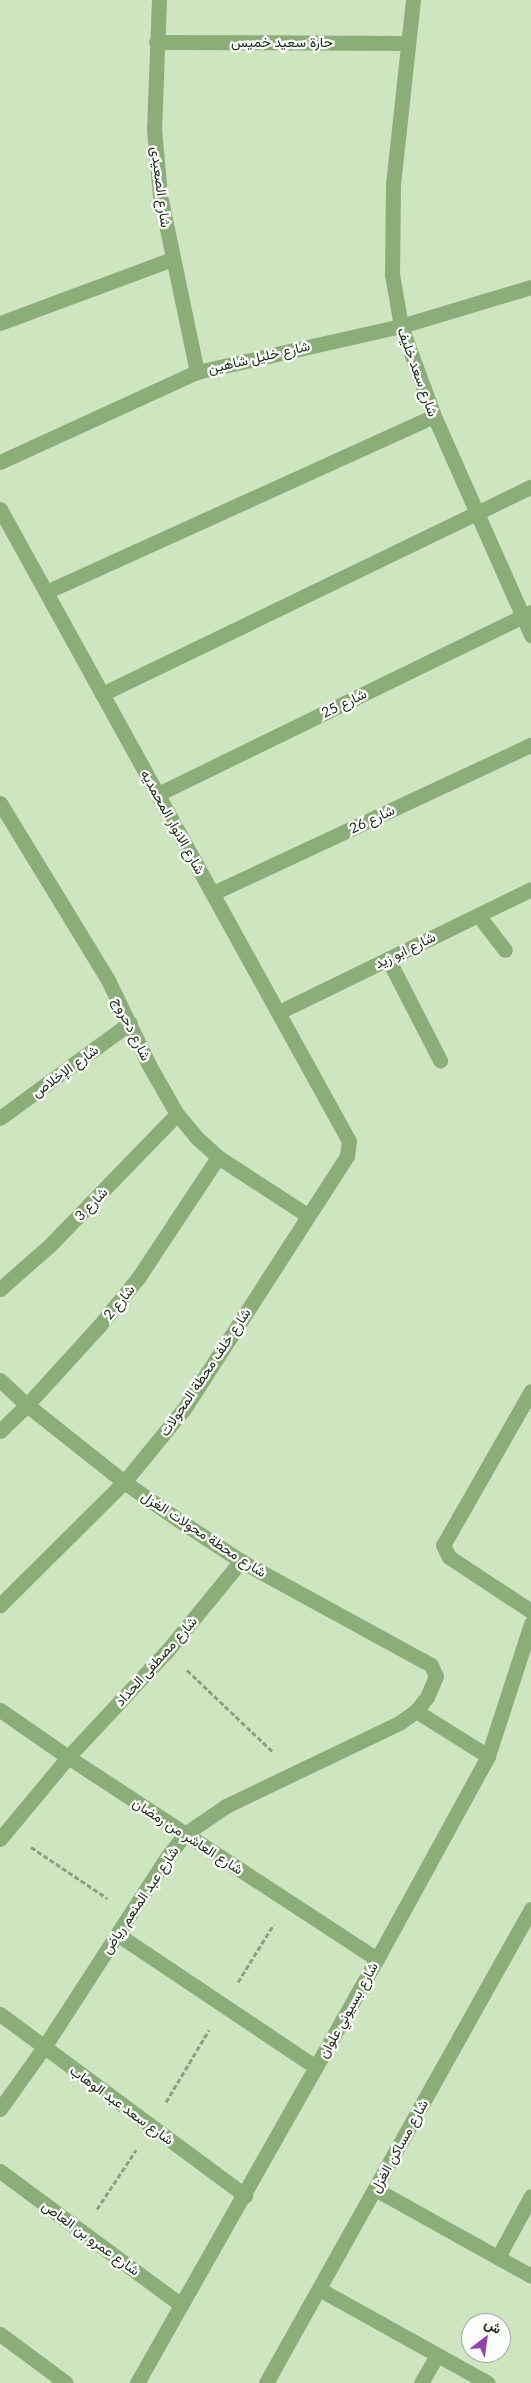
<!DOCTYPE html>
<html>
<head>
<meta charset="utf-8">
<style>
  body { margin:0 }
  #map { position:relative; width:531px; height:2383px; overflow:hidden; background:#cde6c0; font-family:Lato,Vazirmatn,sans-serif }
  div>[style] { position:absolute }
  .path>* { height:3px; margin-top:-1.5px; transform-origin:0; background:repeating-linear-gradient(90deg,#8c9f81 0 5px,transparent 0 7.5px) }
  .minor>* { height:15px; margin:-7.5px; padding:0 7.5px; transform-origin:7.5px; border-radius:7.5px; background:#8bae78 }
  span { translate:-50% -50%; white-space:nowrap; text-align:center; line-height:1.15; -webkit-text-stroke:4.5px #fcfffb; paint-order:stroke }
  .street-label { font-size:14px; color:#1d2718 }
  .north { position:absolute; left:461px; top:2313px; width:50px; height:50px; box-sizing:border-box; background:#fcfffb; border:1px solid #a3a9a0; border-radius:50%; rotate:30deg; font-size:14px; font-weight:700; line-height:20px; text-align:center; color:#1d2718 }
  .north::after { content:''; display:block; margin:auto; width:18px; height:22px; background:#9241b1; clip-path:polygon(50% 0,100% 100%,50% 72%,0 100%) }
</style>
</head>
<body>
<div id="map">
  <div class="path">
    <div style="left:187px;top:1670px;width:119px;rotate:43.6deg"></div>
    <div style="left:31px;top:1847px;width:92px;rotate:33.9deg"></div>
    <div style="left:238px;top:1982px;width:68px;rotate:-58.2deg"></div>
    <div style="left:166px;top:2102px;width:84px;rotate:-59.2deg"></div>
    <div style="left:97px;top:2209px;width:71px;rotate:-56.5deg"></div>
  </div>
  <div class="minor">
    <div style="left:159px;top:0;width:129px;rotate:92.2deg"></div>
    <div style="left:154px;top:129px;width:66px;rotate:84.8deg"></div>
    <div style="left:160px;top:195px;width:181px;rotate:78.2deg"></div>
    <div style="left:413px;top:0;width:184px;rotate:96.2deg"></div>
    <div style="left:393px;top:183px;width:91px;rotate:90.6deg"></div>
    <div style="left:392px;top:274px;width:53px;rotate:80.2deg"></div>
    <div style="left:401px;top:326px;width:96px;rotate:69.9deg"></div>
    <div style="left:434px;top:416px;width:240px;rotate:66.1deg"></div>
    <div style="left:156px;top:42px;width:252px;rotate:0.2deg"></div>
    <div style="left:0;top:323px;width:184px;rotate:-20.4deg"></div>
    <div style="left:0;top:462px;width:217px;rotate:-24.6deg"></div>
    <div style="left:197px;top:372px;width:209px;rotate:-12.7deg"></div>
    <div style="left:401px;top:326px;width:136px;rotate:-16.7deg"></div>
    <div style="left:0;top:509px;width:722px;rotate:61.09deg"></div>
    <div style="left:349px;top:1141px;width:15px;rotate:98deg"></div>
    <div style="left:347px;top:1156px;width:302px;rotate:122.8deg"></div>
    <div style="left:183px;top:1410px;width:93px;rotate:129.3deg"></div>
    <div style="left:124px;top:1482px;width:175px;rotate:135.2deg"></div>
    <div style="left:46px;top:592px;width:426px;rotate:-24.4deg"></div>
    <div style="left:102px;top:694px;width:476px;rotate:-25.8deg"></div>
    <div style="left:158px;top:794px;width:415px;rotate:-26deg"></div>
    <div style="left:0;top:803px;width:207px;rotate:58.6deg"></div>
    <div style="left:108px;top:980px;width:94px;rotate:64.2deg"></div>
    <div style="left:149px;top:1065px;width:56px;rotate:60.3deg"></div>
    <div style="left:177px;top:1114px;width:30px;rotate:50deg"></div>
    <div style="left:196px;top:1137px;width:30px;rotate:42deg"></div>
    <div style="left:218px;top:1157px;width:106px;rotate:33.1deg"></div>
    <div style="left:213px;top:893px;width:351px;rotate:-25deg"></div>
    <div style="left:478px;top:915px;width:44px;rotate:52.4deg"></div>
    <div style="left:388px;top:959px;width:114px;rotate:62.8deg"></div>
    <div style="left:279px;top:1012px;width:280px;rotate:-26deg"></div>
    <div style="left:0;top:1118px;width:161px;rotate:-36.2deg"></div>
    <div style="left:0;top:1289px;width:68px;rotate:-41.4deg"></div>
    <div style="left:51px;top:1244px;width:181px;rotate:-45.9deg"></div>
    <div style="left:0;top:1380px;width:37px;rotate:43deg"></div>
    <div style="left:27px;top:1405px;width:124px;rotate:38.4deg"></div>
    <div style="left:124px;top:1482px;width:68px;rotate:34.9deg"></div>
    <div style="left:180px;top:1521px;width:73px;rotate:33.3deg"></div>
    <div style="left:241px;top:1561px;width:209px;rotate:28.7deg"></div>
    <div style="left:424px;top:1661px;width:8px;rotate:30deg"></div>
    <div style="left:431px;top:1665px;width:12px;rotate:66deg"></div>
    <div style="left:436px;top:1676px;width:23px;rotate:113deg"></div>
    <div style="left:427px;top:1697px;width:18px;rotate:128deg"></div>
    <div style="left:416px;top:1711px;width:21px;rotate:145deg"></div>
    <div style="left:399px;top:1723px;width:192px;rotate:154.4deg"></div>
    <div style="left:226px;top:1806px;width:50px;rotate:145.7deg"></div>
    <div style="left:185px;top:1834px;width:29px;rotate:128deg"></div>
    <div style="left:167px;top:1857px;width:226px;rotate:122.9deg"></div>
    <div style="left:44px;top:2047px;width:76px;rotate:125.4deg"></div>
    <div style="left:531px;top:1391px;width:177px;rotate:119.7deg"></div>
    <div style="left:443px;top:1545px;width:13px;rotate:63deg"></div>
    <div style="left:449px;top:1557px;width:98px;rotate:33.4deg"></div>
    <div style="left:0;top:1431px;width:37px;rotate:-44deg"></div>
    <div style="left:27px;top:1405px;width:107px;rotate:-47.7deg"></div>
    <div style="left:99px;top:1326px;width:62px;rotate:-50.9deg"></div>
    <div style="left:138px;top:1278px;width:145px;rotate:-56.5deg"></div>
    <div style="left:0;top:1710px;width:83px;rotate:34.7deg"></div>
    <div style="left:68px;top:1757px;width:369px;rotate:33.2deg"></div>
    <div style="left:416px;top:1711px;width:85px;rotate:32deg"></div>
    <div style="left:0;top:1839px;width:107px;rotate:-50.3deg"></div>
    <div style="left:68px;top:1757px;width:145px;rotate:-47deg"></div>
    <div style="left:167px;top:1651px;width:117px;rotate:-50.6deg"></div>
    <div style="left:117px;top:1934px;width:239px;rotate:33.8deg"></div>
    <div style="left:0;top:2014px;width:305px;rotate:36.5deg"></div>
    <div style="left:0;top:2171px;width:225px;rotate:36.5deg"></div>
    <div style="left:375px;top:2189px;width:179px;rotate:29.1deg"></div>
    <div style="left:498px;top:2257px;width:69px;rotate:-61.6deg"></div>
    <div style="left:319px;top:2289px;width:193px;rotate:29.1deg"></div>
    <div style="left:0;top:2334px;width:82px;rotate:36.6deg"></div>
    <div style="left:137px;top:2383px;width:487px;rotate:-60.5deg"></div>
    <div style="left:377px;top:1959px;width:231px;rotate:-61.3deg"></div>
    <div style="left:488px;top:1756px;width:139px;rotate:-72deg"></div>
    <div style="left:266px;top:2383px;width:543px;rotate:-60.79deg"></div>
    <div style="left:421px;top:2383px;width:32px;rotate:-60deg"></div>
  </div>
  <div class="street-label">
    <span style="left:282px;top:42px">حارة سعيد خميس</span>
    <span style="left:161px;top:187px;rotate:83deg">شارع الصعيدى</span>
    <span style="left:259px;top:357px;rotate:-13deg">شارع خليل شاهين</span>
    <span style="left:418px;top:372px;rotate:70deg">شارع سعد خليف</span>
    <span style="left:344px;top:703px;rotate:-26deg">شارع 25</span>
    <span style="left:372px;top:819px;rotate:-25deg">شارع 26</span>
    <span style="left:173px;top:822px;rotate:61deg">شارع الانوار المحمديه</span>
    <span style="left:405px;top:950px;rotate:-26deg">شارع ابو زيد</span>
    <span style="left:132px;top:1029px;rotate:64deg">شارع دحروج</span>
    <span style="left:65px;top:1071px;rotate:-36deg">شارع الإخلاص</span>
    <span style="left:91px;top:1204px;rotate:-46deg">شارع 3</span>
    <span style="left:119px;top:1302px;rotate:-51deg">شارع 2</span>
    <span style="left:205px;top:1372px;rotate:-56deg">شارع خلف محطة المحولات</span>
    <span style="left:204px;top:1534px;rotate:33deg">شارع محطة محولات الغزل</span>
    <span style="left:156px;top:1661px;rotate:-48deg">شارع مصطفى الحداد</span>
    <span style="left:188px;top:1836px;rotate:33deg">شارع العاشر من رمضان</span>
    <span style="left:140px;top:1900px;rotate:-56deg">شارع عبد المنعم رياض</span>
    <span style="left:348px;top:2010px;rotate:-61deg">شارع بسيوني علوان</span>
    <span style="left:122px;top:2105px;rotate:36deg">شارع سعد عبد الوهاب</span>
    <span style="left:399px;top:2146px;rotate:-61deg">شارع مساكن الغزل</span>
    <span style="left:91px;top:2238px;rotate:36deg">شارع عمرو بن العاص</span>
  </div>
  <div class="north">ش</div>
</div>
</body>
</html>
